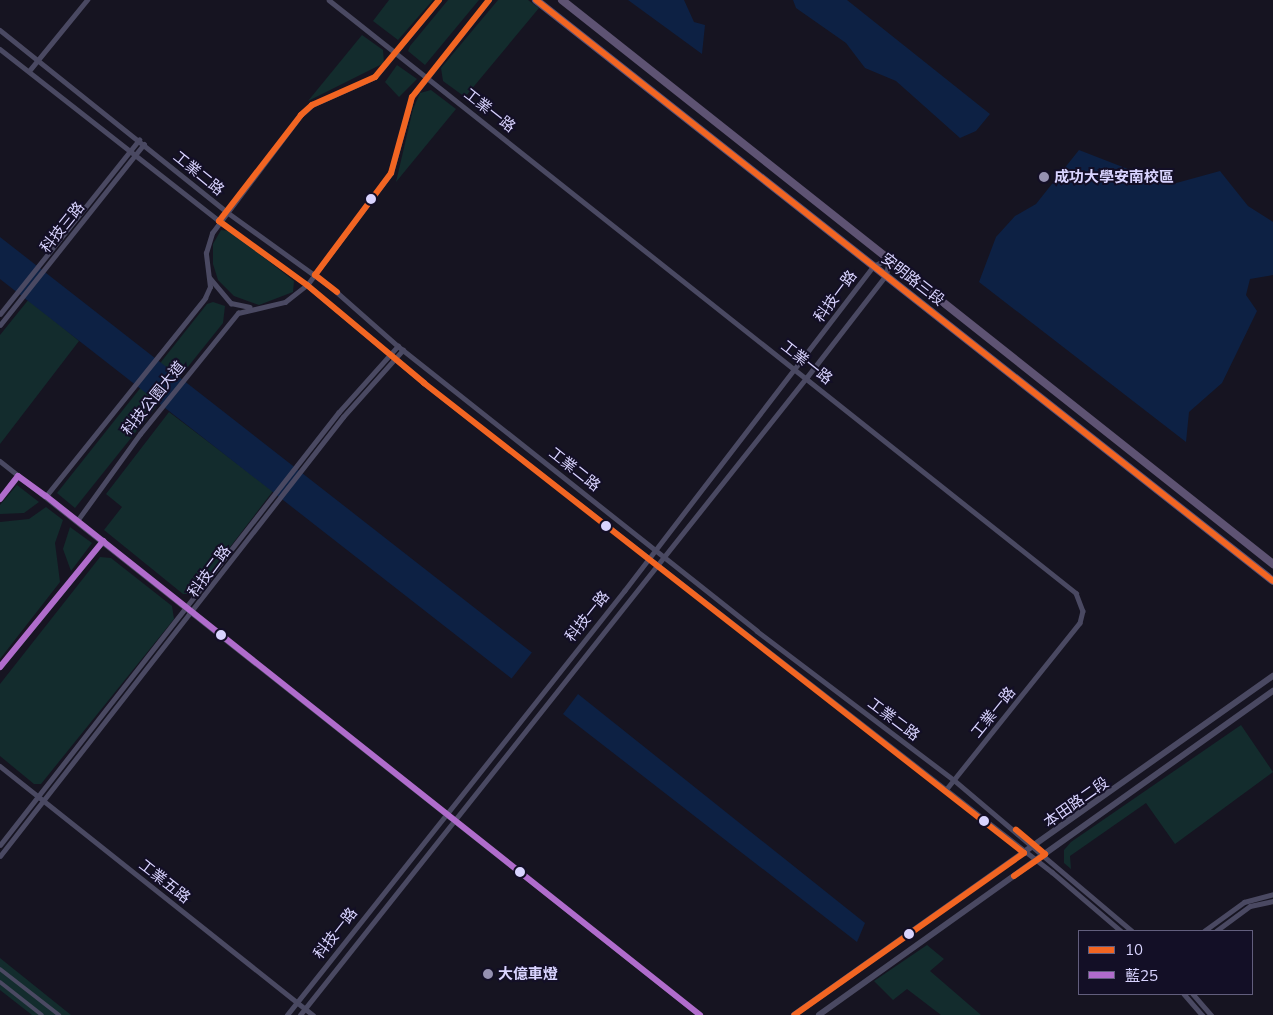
<!DOCTYPE html>
<html>
<head>
<meta charset="utf-8">
<style>
  body { margin:0 }
  #map { position:relative; width:1273px; height:1015px; overflow:hidden; background:#161421; font-family:Mulish,"Noto Sans TC",sans-serif }
  div>[style] { position:absolute }
  .green>* { inset:0; background:#132c2d }
  .water>* { inset:0; background:#0d2144; transform-origin:0 0 }
  .pedestrian>* { height:4px; margin:-2px; padding:0 2px; transform-origin:2px; border-radius:2px; background:#4a4962 }
  .minor>* { height:4.5px; margin:-2.25px; padding:0 2.25px; transform-origin:2.25px; border-radius:2.25px; background:#4a4962 }
  .tertiary>* { height:5.5px; margin:-2.75px; padding:0 2.75px; transform-origin:2.75px; border-radius:2.75px; background:#4a4962 }
  .primary>* { height:8px; margin:-4px; padding:0 4px; transform-origin:4px; border-radius:4px; background:#5e5373 }
  .bus-1>* { height:6px; margin:-3px; padding:0 3px; transform-origin:3px; border-radius:3px; background:#f26522 }
  .bus-2>* { height:6px; margin:-3px; padding:0 3px; transform-origin:3px; border-radius:3px; background:#b06ccc }
  .dots>* { width:14px; height:14px; translate:-50% -50%; box-sizing:border-box; border:2px solid #130f26; border-radius:50% }
  span { translate:-50% -50%; white-space:nowrap; text-align:center; line-height:1.15; -webkit-text-stroke:4px #130f26; paint-order:stroke }
  .street-label { font-size:15px; color:#d9d4ff }
  .poi-label { font-size:15px; color:#d9d4ff; font-weight:700 }
  .left { translate:0 -50%; text-align:left }
  .legend { position:absolute; left:1078px; top:930px; width:175px; height:65px; box-sizing:border-box; background:#130f26; border:1px solid #625e7d; margin:0; padding:6px 9px; list-style:none; font-size:15px; color:#d9d4ff }
  .legend li { display:flex; align-items:center; gap:10px; height:25px }
  .legend b { width:25px; border:1px solid #625e7d }
</style>
</head>
<body>
<div id="map">
  <div class="green">
    <div style="clip-path:polygon(389px 0,433px 0,398px 40px,373px 21px)"></div>
    <div style="clip-path:polygon(448px 0,479px 0,425px 65px,408px 51px,410px 46px)"></div>
    <div style="clip-path:polygon(498px 0,528px 0,539px 8px,465px 97px,443px 81px,441px 68px)"></div>
    <div style="clip-path:polygon(362px 35px,383px 50px,384px 63px,308px 101px)"></div>
    <div style="clip-path:polygon(397px 65px,417px 79px,399px 97px,385px 82px)"></div>
    <div style="clip-path:polygon(431px 90px,456px 109px,396px 182px,413px 109px,420px 93px)"></div>
    <div style="clip-path:polygon(221px 230px,230px 231px,294px 281px,293px 292px,259px 305px,234px 296px,218px 280px,213px 264px,213px 244px)"></div>
    <div style="clip-path:polygon(29px 299px,79px 341px,0 444px,0 335px)"></div>
    <div style="clip-path:polygon(213px 302px,225px 306px,223px 323px,75px 508px,57px 493px,207px 304px)"></div>
    <div style="clip-path:polygon(169px 412px,273px 491px,194px 594px,183px 594px,104px 530px,122px 507px,106px 494px)"></div>
    <div style="clip-path:polygon(17px 485px,39px 502px,24px 513px,0 514px,0 505px)"></div>
    <div style="clip-path:polygon(46px 507px,63px 520px,55px 543px,60px 582px,0 659px,0 522px,29px 519px)"></div>
    <div style="clip-path:polygon(70px 527px,92px 543px,71px 571px,63px 549px)"></div>
    <div style="clip-path:polygon(100px 557px,111px 558px,172px 606px,174px 619px,41px 784px,34px 784px,0 756px,0 684px)"></div>
    <div style="clip-path:polygon(1241px 725px,1273px 772px,1175px 844px,1146px 803px,1070px 856px,1071px 869px,1064px 863px,1064px 850px,1071px 842px)"></div>
    <div style="clip-path:polygon(927px 945px,944px 959px,930px 971px,981px 1015px,941px 1015px,907px 989px,893px 1000px,874px 981px)"></div>
    <div style="clip-path:polygon(0 958px,71px 1015px,32px 1015px,0 990px)"></div>
  </div>
  <div class="water">
    <div style="clip-path:polygon(628px 0,684px 0,694px 22px,705px 25px,702px 54px)"></div>
    <div style="clip-path:polygon(793px 0,847px 0,990px 114px,976px 131px,960px 138px,896px 81px,865px 68px,846px 43px,796px 8px)"></div>
    <div style="clip-path:polygon(1079px 150px,1169px 185px,1220px 171px,1248px 206px,1273px 222px,1273px 275px,1250px 279px,1246px 295px,1257px 311px,1222px 383px,1189px 412px,1186px 442px,979px 282px,996px 237px,1015px 216px,1036px 204px)"></div>
    <div style="left:0;top:237px;width:675px;height:33px;rotate:38deg"></div>
    <div style="clip-path:polygon(578px 694px,865px 923px,857px 942px,563px 714px)"></div>
  </div>
  <div class="pedestrian">
    <div style="left:0;top:969px;width:75px;rotate:37.9deg"></div>
    <div style="left:0;top:982px;width:53px;rotate:38.2deg"></div>
  </div>
  <div class="minor">
    <div style="left:329px;top:0;width:954px;rotate:38.44deg"></div>
    <div style="left:1076px;top:593px;width:19px;rotate:69deg"></div>
    <div style="left:1083px;top:611px;width:12px;rotate:104deg"></div>
    <div style="left:1080px;top:623px;width:214px;rotate:128.7deg"></div>
    <div style="left:0;top:30px;width:291px;rotate:38.7deg"></div>
    <div style="left:227px;top:212px;width:128px;rotate:35.8deg"></div>
    <div style="left:331px;top:287px;width:89px;rotate:41.4deg"></div>
    <div style="left:398px;top:346px;width:458px;rotate:38.4deg"></div>
    <div style="left:757px;top:631px;width:247px;rotate:37.1deg"></div>
    <div style="left:954px;top:780px;width:233px;rotate:40.3deg"></div>
    <div style="left:0;top:49px;width:278px;rotate:38.1deg"></div>
    <div style="left:219px;top:221px;width:109px;rotate:36deg"></div>
    <div style="left:307px;top:285px;width:153px;rotate:39.9deg"></div>
    <div style="left:424px;top:383px;width:796px;rotate:37.91deg"></div>
    <div style="left:1052px;top:872px;width:91px;rotate:40.5deg"></div>
    <div style="left:29px;top:71px;width:92px;rotate:-50.8deg"></div>
    <div style="left:210px;top:278px;width:33px;rotate:50deg"></div>
    <div style="left:231px;top:303px;width:19px;rotate:12deg"></div>
    <div style="left:0;top:314px;width:223px;rotate:-51.4deg"></div>
    <div style="left:0;top:325px;width:231px;rotate:-51.5deg"></div>
    <div style="left:0;top:461px;width:893px;rotate:38.36deg"></div>
    <div style="left:46px;top:496px;width:254px;rotate:-51.2deg"></div>
    <div style="left:205px;top:298px;width:12px;rotate:-66deg"></div>
    <div style="left:210px;top:287px;width:34px;rotate:-97deg"></div>
    <div style="left:206px;top:253px;width:21px;rotate:-73deg"></div>
    <div style="left:212px;top:233px;width:148px;rotate:-53deg"></div>
    <div style="left:301px;top:115px;width:15px;rotate:-42deg"></div>
    <div style="left:312px;top:105px;width:69px;rotate:-24deg"></div>
    <div style="left:375px;top:77px;width:100px;rotate:-50.3deg"></div>
    <div style="left:0;top:499px;width:29px;rotate:-52deg"></div>
    <div style="left:77px;top:521px;width:107px;rotate:-54.1deg"></div>
    <div style="left:140px;top:434px;width:156px;rotate:-51deg"></div>
    <div style="left:238px;top:313px;width:48px;rotate:-13.2deg"></div>
    <div style="left:285px;top:302px;width:28px;rotate:-38deg"></div>
    <div style="left:307px;top:285px;width:140px;rotate:-53.1deg"></div>
    <div style="left:391px;top:173px;width:79px;rotate:-74.6deg"></div>
    <div style="left:412px;top:97px;width:124px;rotate:-51.6deg"></div>
    <div style="left:0;top:667px;width:163px;rotate:-50.7deg"></div>
    <div style="left:0;top:766px;width:400px;rotate:38.5deg"></div>
    <div style="left:0;top:845px;width:549px;rotate:-51.96deg"></div>
    <div style="left:338px;top:413px;width:90px;rotate:-48.2deg"></div>
    <div style="left:0;top:856px;width:557px;rotate:-52deg"></div>
    <div style="left:343px;top:417px;width:90px;rotate:-48.2deg"></div>
    <div style="left:1204px;top:931px;width:49px;rotate:-35.9deg"></div>
    <div style="left:1244px;top:902px;width:30px;rotate:-15deg"></div>
    <div style="left:1216px;top:931px;width:42px;rotate:-36.3deg"></div>
    <div style="left:1250px;top:906px;width:24px;rotate:-12deg"></div>
    <div style="left:1184px;top:994px;width:28px;rotate:49deg"></div>
    <div style="left:1193px;top:994px;width:28px;rotate:49deg"></div>
    <div style="left:287px;top:1015px;width:542px;rotate:-51.52deg"></div>
    <div style="left:624px;top:591px;width:409px;rotate:-52.5deg"></div>
    <div style="left:873px;top:266px;width:17px;rotate:-24deg"></div>
    <div style="left:300px;top:1015px;width:815px;rotate:-51.53deg"></div>
    <div style="left:807px;top:377px;width:129px;rotate:-52.2deg"></div>
    <div style="left:886px;top:275px;width:16px;rotate:-79deg"></div>
  </div>
  <div class="tertiary">
    <div style="left:794px;top:1015px;width:587px;rotate:-35.29deg"></div>
    <div style="left:819px;top:1015px;width:558px;rotate:-35.51deg"></div>
  </div>
  <div class="primary">
    <div style="left:536px;top:0;width:938px;rotate:38.25deg"></div>
    <div style="left:562px;top:0;width:908px;rotate:38.42deg"></div>
  </div>
  <div class="bus-1">
    <div style="left:439px;top:0;width:100px;rotate:129.7deg"></div>
    <div style="left:375px;top:77px;width:69px;rotate:156deg"></div>
    <div style="left:312px;top:105px;width:15px;rotate:138deg"></div>
    <div style="left:301px;top:115px;width:134px;rotate:127.7deg"></div>
    <div style="left:219px;top:221px;width:109px;rotate:36deg"></div>
    <div style="left:307px;top:285px;width:153px;rotate:39.9deg"></div>
    <div style="left:424px;top:383px;width:762px;rotate:38.07deg"></div>
    <div style="left:1024px;top:853px;width:281px;rotate:144.8deg"></div>
    <div style="left:536px;top:0;width:938px;rotate:38.25deg"></div>
    <div style="left:337px;top:292px;width:28px;rotate:-142deg"></div>
    <div style="left:315px;top:275px;width:127px;rotate:-53.3deg"></div>
    <div style="left:391px;top:173px;width:79px;rotate:-74.6deg"></div>
    <div style="left:412px;top:97px;width:124px;rotate:-51.6deg"></div>
    <div style="left:1014px;top:876px;width:38px;rotate:-35deg"></div>
    <div style="left:1045px;top:854px;width:38px;rotate:-140deg"></div>
  </div>
  <div class="bus-2">
    <div style="left:0;top:499px;width:29px;rotate:-52deg"></div>
    <div style="left:18px;top:476px;width:34px;rotate:36deg"></div>
    <div style="left:46px;top:496px;width:835px;rotate:38.43deg"></div>
    <div style="left:0;top:667px;width:163px;rotate:-50.7deg"></div>
  </div>
  <div class="dots">
    <div style="left:1044px;top:177px;background:#9591b1"></div>
    <div style="left:371px;top:199px;background:#d9d4ff"></div>
    <div style="left:606px;top:526px;background:#d9d4ff"></div>
    <div style="left:221px;top:635px;background:#d9d4ff"></div>
    <div style="left:984px;top:821px;background:#d9d4ff"></div>
    <div style="left:520px;top:872px;background:#d9d4ff"></div>
    <div style="left:909px;top:934px;background:#d9d4ff"></div>
    <div style="left:488px;top:974px;background:#9591b1"></div>
  </div>
  <div class="street-label">
    <span style="left:490px;top:110px;rotate:38deg">工業一路</span>
    <span style="left:199px;top:173px;rotate:39deg">工業二路</span>
    <span style="left:62px;top:227px;rotate:-51deg">科技三路</span>
    <span style="left:913px;top:279px;rotate:38deg">安明路三段</span>
    <span style="left:835px;top:296px;rotate:-53deg">科技一路</span>
    <span style="left:807px;top:362px;rotate:38deg">工業一路</span>
    <span style="left:153px;top:398px;rotate:-51deg">科技公園大道</span>
    <span style="left:575px;top:469px;rotate:38deg">工業二路</span>
    <span style="left:209px;top:571px;rotate:-53deg">科技二路</span>
    <span style="left:587px;top:616px;rotate:-51deg">科技一路</span>
    <span style="left:993px;top:712px;rotate:-51deg">工業一路</span>
    <span style="left:894px;top:719px;rotate:37deg">工業二路</span>
    <span style="left:1076px;top:802px;rotate:-35deg">本田路二段</span>
    <span style="left:165px;top:881px;rotate:38deg">工業五路</span>
    <span style="left:335px;top:933px;rotate:-52deg">科技一路</span>
  </div>
  <div class="poi-label">
    <span class="left" style="left:1054px;top:177px">成功大學安南校區</span>
    <span class="left" style="left:498px;top:974px">大億車燈</span>
  </div>
  <ul class="legend">
  <li><b style="height:6px;background:#f26522"></b>10</li>
  <li><b style="height:6px;background:#b06ccc"></b>藍25</li>
  </ul>
</div>
</body>
</html>
